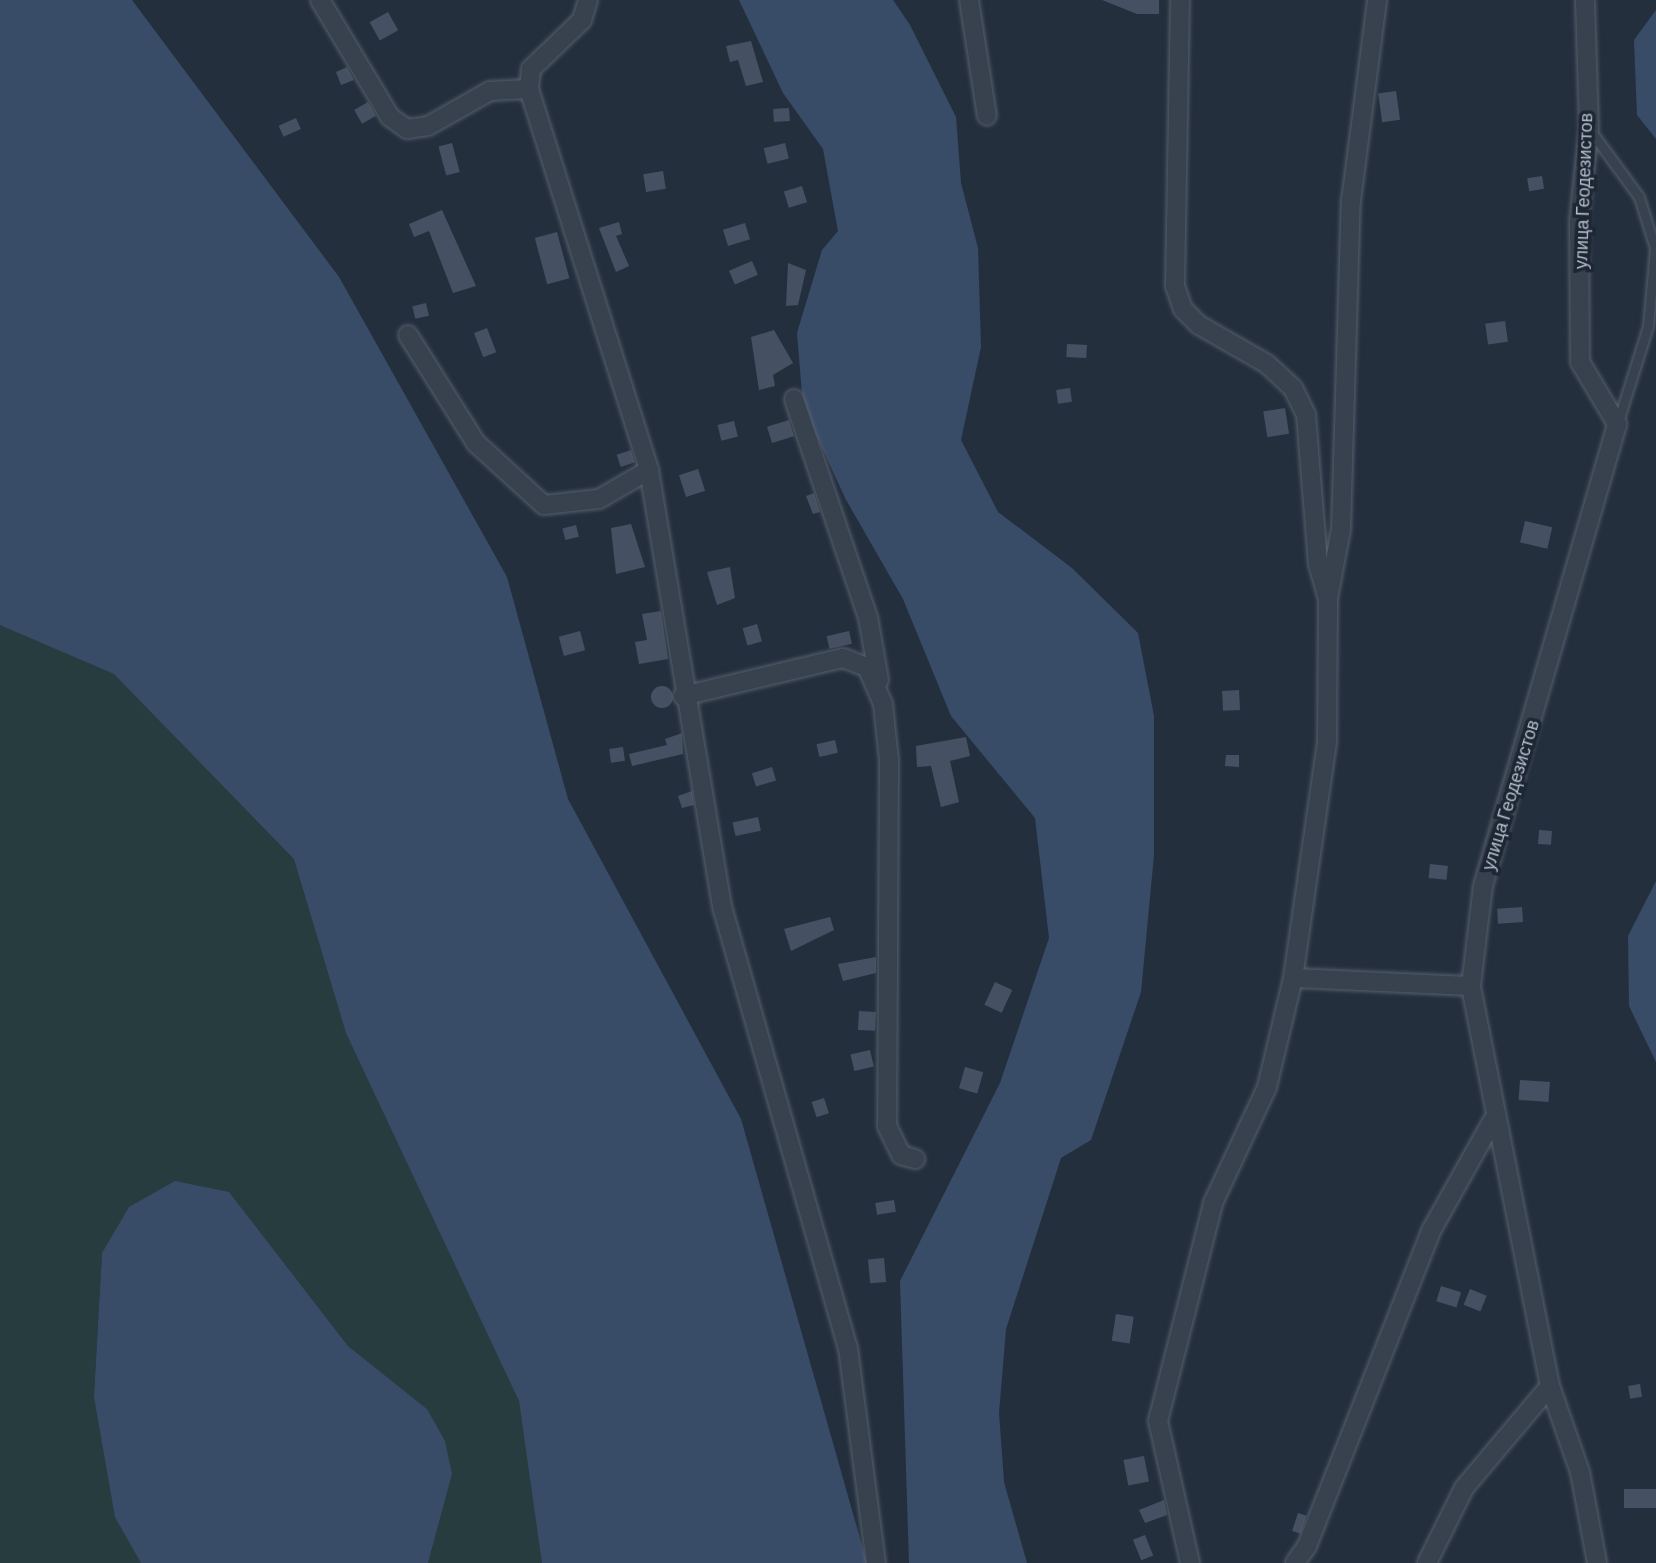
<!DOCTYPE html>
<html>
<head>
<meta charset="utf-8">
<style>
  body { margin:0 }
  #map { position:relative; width:1656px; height:1563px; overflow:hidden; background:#242f3e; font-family:Barlow,sans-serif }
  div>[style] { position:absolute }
  .green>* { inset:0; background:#263c3f }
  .water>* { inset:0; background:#394c67 }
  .building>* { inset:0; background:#455162; transform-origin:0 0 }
  .round { border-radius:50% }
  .roads { filter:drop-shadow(0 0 2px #565f6c) drop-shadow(0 0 2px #565f6c) }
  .service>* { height:9px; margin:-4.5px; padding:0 4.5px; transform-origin:4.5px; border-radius:4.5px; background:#38414e }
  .minor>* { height:18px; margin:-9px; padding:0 9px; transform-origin:9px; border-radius:9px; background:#38414e }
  span { translate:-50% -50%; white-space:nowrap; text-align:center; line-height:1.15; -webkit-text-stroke:7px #1d2633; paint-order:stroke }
  .street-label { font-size:18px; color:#b4bcc9 }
</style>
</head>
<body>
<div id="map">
  <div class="green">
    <div style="clip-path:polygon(0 624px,114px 674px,296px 785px,519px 1401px,544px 1563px,428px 1563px,452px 1474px,427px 1409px,348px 1346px,229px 1192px,102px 1254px,94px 1397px,142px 1563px,0 1563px)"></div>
  </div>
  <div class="water">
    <div style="clip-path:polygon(0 0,132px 0,339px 277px,507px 577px,568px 799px,741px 1119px,867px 1563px,542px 1563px,519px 1401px,346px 1033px,294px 859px,114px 674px,0 625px)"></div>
    <div style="clip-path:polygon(739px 0,893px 0,910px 25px,956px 117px,961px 183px,978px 248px,981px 347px,961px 440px,998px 512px,1072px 568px,1138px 633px,1154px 716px,1154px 855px,1141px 992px,1091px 1140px,1061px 1158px,1006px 1329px,999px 1413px,1004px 1482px,1027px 1563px,909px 1563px,900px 1281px,1000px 1083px,1049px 938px,1035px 818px,951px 716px,903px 599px,845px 498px,803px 406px,797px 333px,822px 250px,838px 231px,823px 149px,783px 93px)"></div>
    <div style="clip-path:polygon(1656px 10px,1656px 139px,1637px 115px,1634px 40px)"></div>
    <div style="clip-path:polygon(1656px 881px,1656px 1062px,1629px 1006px,1628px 936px)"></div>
    <div style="clip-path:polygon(175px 1181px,229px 1192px,348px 1346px,427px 1409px,445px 1441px,452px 1474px,428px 1563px,141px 1563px,115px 1517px,94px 1397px,102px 1253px,129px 1207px)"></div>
  </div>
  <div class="building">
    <div style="clip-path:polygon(1102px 0,1159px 0,1159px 14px,1137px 14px)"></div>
    <div style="left:388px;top:12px;width:21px;height:21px;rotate:61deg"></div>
    <div style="clip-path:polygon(751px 41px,763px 82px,746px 86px,738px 60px,730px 62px,726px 46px)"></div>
    <div style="clip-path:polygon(347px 67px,354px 80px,341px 85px,336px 72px)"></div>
    <div style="left:1396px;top:91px;width:29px;height:18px;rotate:82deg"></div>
    <div style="left:368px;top:102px;width:16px;height:16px;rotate:60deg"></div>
    <div style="left:789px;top:108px;width:13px;height:16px;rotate:86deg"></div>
    <div style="left:296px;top:118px;width:12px;height:19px;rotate:66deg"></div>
    <div style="left:452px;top:143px;width:30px;height:14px;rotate:75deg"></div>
    <div style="left:785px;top:143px;width:16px;height:22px;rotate:76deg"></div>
    <div style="left:663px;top:171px;width:18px;height:20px;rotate:81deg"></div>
    <div style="left:1542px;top:176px;width:13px;height:15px;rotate:81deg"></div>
    <div style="left:802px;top:186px;width:17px;height:19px;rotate:73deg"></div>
    <div style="clip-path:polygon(442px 210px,476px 286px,453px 293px,429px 231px,414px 237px,409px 224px)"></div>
    <div style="clip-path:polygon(619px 222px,622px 234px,616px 236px,629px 266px,616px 272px,599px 228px)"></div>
    <div style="left:745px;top:223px;width:17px;height:23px;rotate:73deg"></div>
    <div style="left:557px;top:232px;width:48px;height:23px;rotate:75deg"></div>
    <div style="left:752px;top:261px;width:15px;height:25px;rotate:67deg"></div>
    <div style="clip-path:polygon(788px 263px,806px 270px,798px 305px,786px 306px)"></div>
    <div style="left:426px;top:303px;width:13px;height:14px;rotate:77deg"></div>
    <div style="left:1505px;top:321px;width:21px;height:20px;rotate:82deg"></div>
    <div style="left:487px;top:328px;width:26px;height:14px;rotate:69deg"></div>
    <div style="clip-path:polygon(774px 330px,793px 363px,773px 375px,775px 386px,759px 390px,751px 337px)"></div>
    <div style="left:1067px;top:344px;width:20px;height:13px;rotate:3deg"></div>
    <div style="left:1070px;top:388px;width:14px;height:14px;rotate:82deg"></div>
    <div style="left:1285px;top:408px;width:26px;height:22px;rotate:81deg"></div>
    <div style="left:789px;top:420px;width:17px;height:23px;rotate:73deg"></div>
    <div style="left:734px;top:421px;width:16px;height:17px;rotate:76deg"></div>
    <div style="left:631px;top:450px;width:13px;height:15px;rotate:72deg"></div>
    <div style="left:698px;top:469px;width:23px;height:20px;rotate:72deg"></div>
    <div style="clip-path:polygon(814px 493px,820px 512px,813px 514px,806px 496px)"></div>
    <div style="left:1525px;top:521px;width:28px;height:22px;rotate:13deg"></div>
    <div style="clip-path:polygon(631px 524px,645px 567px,616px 574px,611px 528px)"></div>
    <div style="left:576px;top:525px;width:12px;height:14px;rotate:76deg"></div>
    <div style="clip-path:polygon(730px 567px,735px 598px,717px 605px,707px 572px)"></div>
    <div style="clip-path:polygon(661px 611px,668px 659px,639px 664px,635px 642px,647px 640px,642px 614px)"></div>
    <div style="left:757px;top:624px;width:18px;height:15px;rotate:74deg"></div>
    <div style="left:580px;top:631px;width:20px;height:22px;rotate:75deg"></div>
    <div style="left:849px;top:631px;width:13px;height:23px;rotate:77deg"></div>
    <div class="round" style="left:651px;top:686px;width:22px;height:22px"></div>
    <div style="left:1239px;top:690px;width:20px;height:17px;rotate:87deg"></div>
    <div style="clip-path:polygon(682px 733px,683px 754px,632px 766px,629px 754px,667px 745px,665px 739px)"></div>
    <div style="clip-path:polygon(966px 737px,970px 756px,950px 761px,959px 802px,941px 807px,931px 766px,917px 767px,916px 746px)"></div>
    <div style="left:835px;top:740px;width:13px;height:19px;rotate:77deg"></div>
    <div style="left:623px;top:747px;width:14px;height:14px;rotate:82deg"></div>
    <div style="clip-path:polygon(1226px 755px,1239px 755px,1239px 767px,1225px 766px)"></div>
    <div style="left:772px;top:767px;width:14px;height:21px;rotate:73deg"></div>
    <div style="clip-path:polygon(692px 791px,694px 805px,682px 808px,678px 796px)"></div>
    <div style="left:758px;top:817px;width:14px;height:26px;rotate:78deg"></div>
    <div style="left:1539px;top:830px;width:13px;height:14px;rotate:4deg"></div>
    <div style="left:1430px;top:864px;width:18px;height:14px;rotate:6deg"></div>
    <div style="left:1522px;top:907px;width:15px;height:25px;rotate:86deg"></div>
    <div style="clip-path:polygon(830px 917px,834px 930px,791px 951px,784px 929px)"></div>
    <div style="clip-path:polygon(876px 957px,876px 973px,843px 981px,838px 964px)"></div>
    <div style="left:995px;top:982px;width:19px;height:25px;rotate:25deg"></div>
    <div style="left:859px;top:1011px;width:17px;height:19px;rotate:3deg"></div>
    <div style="left:870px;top:1050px;width:17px;height:20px;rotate:77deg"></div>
    <div style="left:965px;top:1067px;width:19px;height:22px;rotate:16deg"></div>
    <div style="left:1520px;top:1080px;width:30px;height:20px;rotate:4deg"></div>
    <div style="left:824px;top:1098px;width:16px;height:13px;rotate:72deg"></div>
    <div style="left:894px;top:1200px;width:12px;height:19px;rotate:81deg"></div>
    <div style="left:884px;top:1258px;width:24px;height:16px;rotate:85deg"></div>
    <div style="left:1441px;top:1286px;width:21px;height:16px;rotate:17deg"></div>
    <div style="left:1470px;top:1289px;width:18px;height:17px;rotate:22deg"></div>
    <div style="left:1116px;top:1314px;width:18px;height:27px;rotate:9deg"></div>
    <div style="left:1640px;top:1384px;width:13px;height:12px;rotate:81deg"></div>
    <div style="left:1144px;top:1456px;width:26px;height:21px;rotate:79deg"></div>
    <div style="left:1656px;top:1489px;width:19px;height:32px;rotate:90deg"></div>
    <div style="clip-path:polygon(1164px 1500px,1167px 1515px,1145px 1523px,1139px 1510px)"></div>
    <div style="left:1298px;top:1513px;width:9px;height:19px;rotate:18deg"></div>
    <div style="left:1145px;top:1535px;width:22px;height:13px;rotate:68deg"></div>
  </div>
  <div class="roads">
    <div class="service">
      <div style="left:1590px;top:130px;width:83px;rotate:53.8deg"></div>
      <div style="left:1639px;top:197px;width:53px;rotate:72.6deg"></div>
      <div style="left:1655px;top:248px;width:78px;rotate:95.1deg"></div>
      <div style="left:1648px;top:326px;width:101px;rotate:107.4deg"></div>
    </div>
    <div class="minor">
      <div style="left:320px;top:0;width:136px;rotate:59.1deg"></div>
      <div style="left:390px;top:117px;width:21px;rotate:35deg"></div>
      <div style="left:407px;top:129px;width:21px;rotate:-8deg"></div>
      <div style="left:428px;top:126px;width:71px;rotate:-29.4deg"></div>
      <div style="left:490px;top:91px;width:39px;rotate:-3deg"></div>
      <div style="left:588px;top:0;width:21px;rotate:107deg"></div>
      <div style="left:582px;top:20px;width:71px;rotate:136.1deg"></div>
      <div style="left:531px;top:69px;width:20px;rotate:96deg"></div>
      <div style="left:529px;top:89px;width:399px;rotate:72.5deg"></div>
      <div style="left:649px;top:470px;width:446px;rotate:80.5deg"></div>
      <div style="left:723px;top:910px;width:455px;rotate:74.1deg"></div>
      <div style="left:848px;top:1348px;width:217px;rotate:82.6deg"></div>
      <div style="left:969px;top:0;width:117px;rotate:81.2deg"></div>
      <div style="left:1180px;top:0;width:286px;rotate:91deg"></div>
      <div style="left:1175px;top:286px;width:24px;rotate:71deg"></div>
      <div style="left:1183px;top:309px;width:23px;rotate:45deg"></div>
      <div style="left:1199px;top:325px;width:78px;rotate:29.8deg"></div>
      <div style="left:1267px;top:364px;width:35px;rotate:43deg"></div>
      <div style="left:1293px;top:388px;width:30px;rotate:64deg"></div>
      <div style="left:1306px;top:415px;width:149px;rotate:85.4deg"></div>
      <div style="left:1318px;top:564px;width:35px;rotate:74deg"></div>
      <div style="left:408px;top:335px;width:128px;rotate:57.8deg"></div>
      <div style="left:476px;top:443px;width:92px;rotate:42.4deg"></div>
      <div style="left:544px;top:505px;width:55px;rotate:-6.2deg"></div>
      <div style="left:599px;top:499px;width:58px;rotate:-30.1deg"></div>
      <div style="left:794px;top:399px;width:230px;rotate:71.3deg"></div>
      <div style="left:868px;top:617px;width:64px;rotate:80.1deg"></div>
      <div style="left:683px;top:696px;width:164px;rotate:-13.4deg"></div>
      <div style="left:843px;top:658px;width:26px;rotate:21deg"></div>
      <div style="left:867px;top:667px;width:40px;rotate:66.6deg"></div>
      <div style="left:883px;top:704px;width:56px;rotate:83.9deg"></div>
      <div style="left:889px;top:760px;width:366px;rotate:90.3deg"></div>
      <div style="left:887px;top:1126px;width:32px;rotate:64deg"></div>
      <div style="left:901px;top:1155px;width:15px;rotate:16deg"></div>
      <div style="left:1293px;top:978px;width:178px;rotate:2.6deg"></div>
      <div style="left:1550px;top:1386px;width:91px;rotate:70.8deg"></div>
      <div style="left:1580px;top:1472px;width:93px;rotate:79.4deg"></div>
      <div style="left:1190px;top:1563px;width:146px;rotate:-102.7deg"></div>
      <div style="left:1158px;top:1421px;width:225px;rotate:-75.8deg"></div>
      <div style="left:1213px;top:1203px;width:128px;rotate:-65deg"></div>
      <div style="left:1267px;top:1087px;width:112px;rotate:-76.6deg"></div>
      <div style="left:1293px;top:978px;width:238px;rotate:-81.8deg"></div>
      <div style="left:1327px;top:742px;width:144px;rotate:-89.6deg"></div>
      <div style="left:1328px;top:598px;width:70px;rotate:-79.3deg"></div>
      <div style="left:1341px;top:529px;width:328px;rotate:-88.3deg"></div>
      <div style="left:1351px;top:201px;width:203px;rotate:-82.6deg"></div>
      <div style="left:1295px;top:1563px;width:21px;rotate:-55deg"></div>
      <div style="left:1307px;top:1546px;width:341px;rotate:-68.5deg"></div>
      <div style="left:1432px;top:1229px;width:125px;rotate:-60.8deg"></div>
      <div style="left:1427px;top:1563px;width:84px;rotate:-63.7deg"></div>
      <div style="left:1464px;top:1488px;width:133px;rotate:-49.9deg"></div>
      <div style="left:1550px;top:1386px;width:408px;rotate:-101.2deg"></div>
      <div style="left:1471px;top:986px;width:101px;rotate:-83.2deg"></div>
      <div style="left:1483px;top:886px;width:481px;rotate:-73.8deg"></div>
      <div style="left:1617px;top:424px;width:72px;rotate:-120.8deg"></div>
      <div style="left:1580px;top:362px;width:141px;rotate:-90.4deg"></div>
      <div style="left:1579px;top:221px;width:95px;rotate:-83.9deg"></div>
      <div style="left:1589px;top:127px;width:127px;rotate:-91.8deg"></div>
    </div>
  </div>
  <div class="street-label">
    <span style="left:1583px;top:191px;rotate:-88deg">улица Геодезистов</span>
    <span style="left:1510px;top:795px;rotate:-73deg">улица Геодезистов</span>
  </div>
</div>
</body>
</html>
